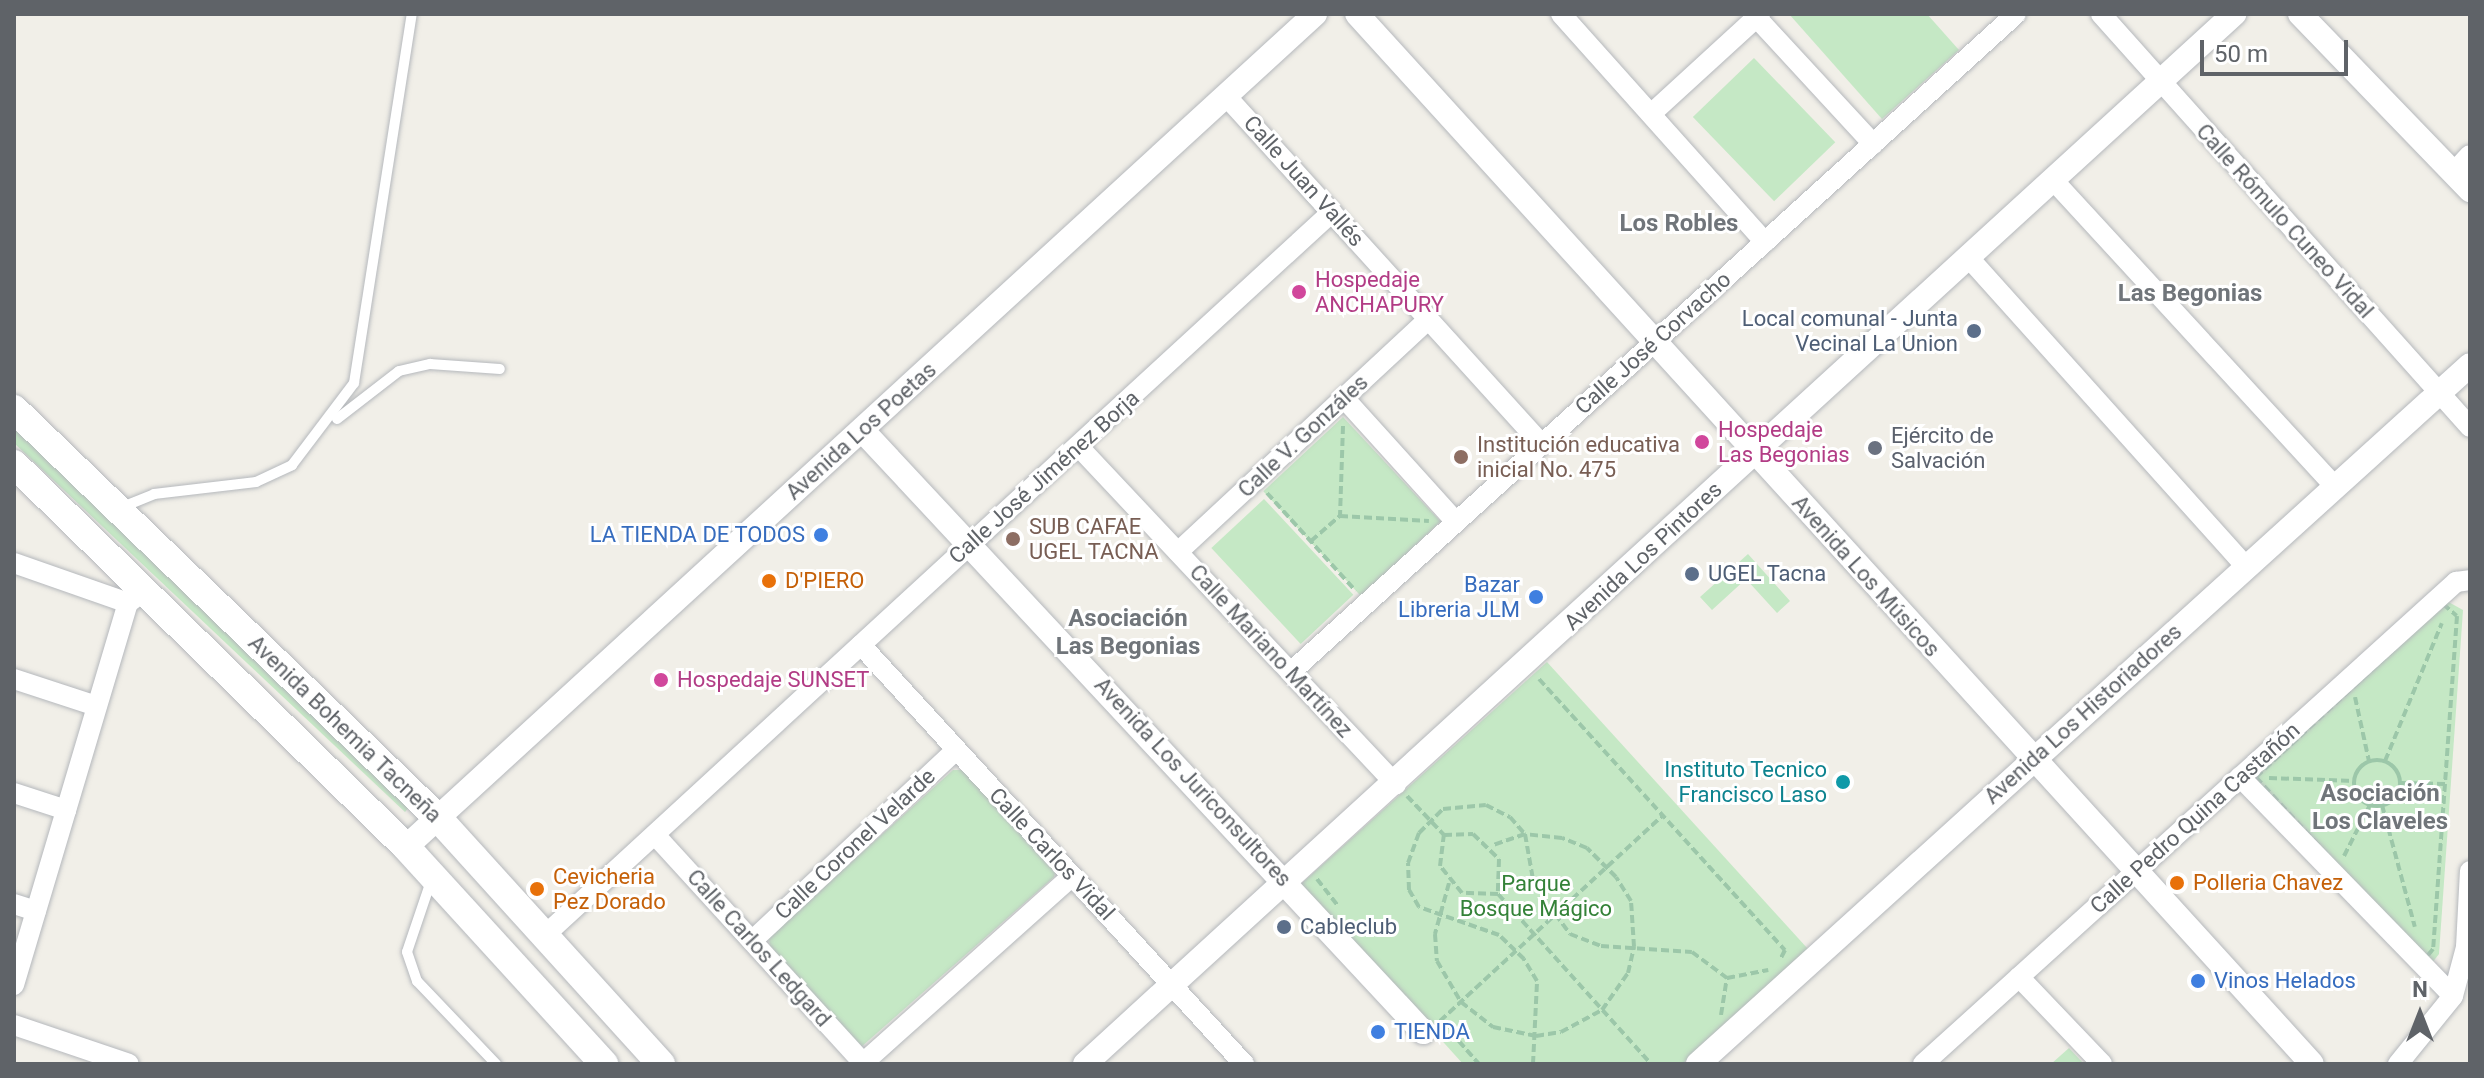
<!DOCTYPE html>
<html>
<head>
<meta charset="utf-8">
<style>
  body { margin:0 }
  #map { position:relative; width:2484px; height:1078px; overflow:hidden; background:#f1efe8; font-family:Roboto,sans-serif }
  div>[style] { position:absolute }
  .green>* { inset:0; background:#c5e8c5; transform-origin:0 0 }
  .path>* { height:4px; margin-top:-2px; transform-origin:0; background:repeating-linear-gradient(90deg,#9cc7a9 0 8px,transparent 0 12px) }
  .path>.ring { margin:-2px; padding:0; box-sizing:content-box; background:none; border:4px solid #9cc7a9; border-radius:50% }
  .roads { filter:drop-shadow(0 0 2px #b5b8bc) drop-shadow(0 0 2px #b5b8bc) }
  .service>* { height:10px; margin:-5px; padding:0 5px; transform-origin:5px; border-radius:5px; background:#fff }
  .minor>* { height:20px; margin:-10px; padding:0 10px; transform-origin:10px; border-radius:10px; background:#fff }
  .tertiary>* { height:24px; margin:-12px; padding:0 12px; transform-origin:12px; border-radius:12px; background:#fff }
  .secondary>* { height:28px; margin:-14px; padding:0 14px; transform-origin:14px; border-radius:14px; background:#fff }
  .dots>* { width:22px; height:22px; translate:-50% -50%; box-sizing:border-box; border:4px solid #fff; border-radius:50% }
  span { translate:-50% -50%; white-space:nowrap; text-align:center; line-height:1.15; -webkit-text-stroke:6px #fff; paint-order:stroke }
  .street-label { font-size:22px; color:#5f6368 }
  .hotel-label { font-size:22px; color:#b23c85 }
  .left { translate:0 -50%; text-align:left }
  .service-label { font-size:22px; color:#4e5e75 }
  .right { translate:-100% -50%; text-align:right }
  .worship-label { font-size:22px; color:#5b616d }
  .education-label { font-size:22px; color:#785e54 }
  .shop-label { font-size:22px; color:#366cbe }
  .food-label { font-size:22px; color:#c56008 }
  .culture-label { font-size:22px; color:#0d838f }
  .park-label { font-size:22px; color:#348238 }
  .neighbourhood-label { font-size:24px; color:#70757a; font-weight:700 }
  .frame { position:absolute; inset:0; border:16px solid #5f6368; pointer-events:none }
  .north { position:absolute; left:2380px; top:974px; width:80px; height:80px; -webkit-text-stroke:6px #fff; paint-order:stroke; rotate:0deg; font-size:22px; font-weight:700; line-height:32px; text-align:center; color:#5f6368 }
  .north::after { content:''; display:block; margin:auto; width:28px; height:36px; background:#5f6368; clip-path:polygon(50% 0,100% 100%,50% 72%,0 100%) }
  .scale { position:absolute; left:2200px; top:40px; width:148px; height:36px; box-sizing:border-box; border:4px solid #5f6368; border-top:0; padding-left:10px; font-size:24px; line-height:28px; white-space:nowrap; color:#5f6368; -webkit-text-stroke:6px #fff; paint-order:stroke }
</style>
</head>
<body>
<div id="map">
  <div class="green">
    <div style="clip-path:polygon(1789px 14px,1927px 14px,1959px 50px,1882px 119px)"></div>
    <div style="left:1754px;top:58px;width:117px;height:85px;rotate:46deg"></div>
    <div style="left:1343px;top:417px;width:143px;height:109px;rotate:47deg"></div>
    <div style="clip-path:polygon(14px 421px,411px 805px,405px 812px,14px 443px)"></div>
    <div style="left:1264px;top:499px;width:131px;height:72px;rotate:47deg"></div>
    <div style="clip-path:polygon(1748px 554px,1790px 601px,1777px 613px,1746px 579px,1712px 610px,1700px 597px)"></div>
    <div style="clip-path:polygon(2443px 599px,2463px 610px,2439px 954px,2432px 963px,2250px 785px,2252px 769px)"></div>
    <div style="clip-path:polygon(1547px 662px,1808px 949px,1682px 1064px,1463px 1064px,1301px 884px)"></div>
    <div style="clip-path:polygon(953px 770px,964px 770px,1056px 869px,1054px 877px,860px 1048px,770px 948px,769px 937px)"></div>
    <div style="clip-path:polygon(2069px 1048px,2084px 1064px,2051px 1064px)"></div>
  </div>
  <div class="path">
    <div style="left:1343px;top:426px;width:90px;rotate:91.9deg"></div>
    <div style="left:1340px;top:516px;width:89px;rotate:3.2deg"></div>
    <div style="left:1267px;top:493px;width:132px;rotate:47.8deg"></div>
    <div style="left:1311px;top:541px;width:38px;rotate:-41deg"></div>
    <div style="left:2443px;top:604px;width:18px;rotate:41deg"></div>
    <div style="left:2457px;top:616px;width:334px;rotate:94.1deg"></div>
    <div style="left:2433px;top:949px;width:14px;rotate:129deg"></div>
    <div style="left:2424px;top:960px;width:248px;rotate:-132.6deg"></div>
    <div style="left:2256px;top:777px;width:255px;rotate:-42.8deg"></div>
    <div style="left:1539px;top:679px;width:366px;rotate:47.8deg"></div>
    <div style="left:1785px;top:950px;width:11px;rotate:117deg"></div>
    <div style="left:2355px;top:697px;width:66px;rotate:77.7deg"></div>
    <div class="ring" style="left:2354px;top:760px;width:42px;height:42px"></div>
    <div style="left:2385px;top:761px;width:149px;rotate:-67.6deg"></div>
    <div style="left:2269px;top:778px;width:85px;rotate:2deg"></div>
    <div style="left:2401px;top:783px;width:44px;rotate:1.3deg"></div>
    <div style="left:1407px;top:796px;width:54px;rotate:46.5deg"></div>
    <div style="left:2382px;top:805px;width:126px;rotate:74.9deg"></div>
    <div style="left:1473px;top:834px;width:36px;rotate:44deg"></div>
    <div style="left:1499px;top:859px;width:35px;rotate:92deg"></div>
    <div style="left:1498px;top:894px;width:36px;rotate:-178deg"></div>
    <div style="left:1462px;top:893px;width:35px;rotate:-129deg"></div>
    <div style="left:1440px;top:866px;width:31px;rotate:-83deg"></div>
    <div style="left:1444px;top:835px;width:29px;rotate:-2deg"></div>
    <div style="left:2344px;top:856px;width:57px;rotate:-63deg"></div>
    <div style="left:1317px;top:879px;width:34px;rotate:52deg"></div>
    <div style="left:1449px;top:883px;width:53px;rotate:105.4deg"></div>
    <div style="left:1435px;top:934px;width:27px;rotate:86deg"></div>
    <div style="left:1437px;top:961px;width:48px;rotate:59.7deg"></div>
    <div style="left:1461px;top:1002px;width:41px;rotate:38deg"></div>
    <div style="left:1493px;top:1027px;width:44px;rotate:11.8deg"></div>
    <div style="left:1536px;top:1036px;width:25px;rotate:-9deg"></div>
    <div style="left:1561px;top:1032px;width:47px;rotate:-28.2deg"></div>
    <div style="left:1602px;top:1010px;width:45px;rotate:-54.9deg"></div>
    <div style="left:1628px;top:973px;width:27px;rotate:-77deg"></div>
    <div style="left:1634px;top:947px;width:46px;rotate:-93.7deg"></div>
    <div style="left:1631px;top:901px;width:28px;rotate:-122deg"></div>
    <div style="left:1616px;top:877px;width:41px;rotate:-135deg"></div>
    <div style="left:1587px;top:848px;width:27px;rotate:-158deg"></div>
    <div style="left:1562px;top:838px;width:37px;rotate:-174deg"></div>
    <div style="left:1525px;top:834px;width:34px;rotate:161deg"></div>
    <div style="left:1498px;top:894px;width:229px;rotate:48deg"></div>
    <div style="left:1721px;top:1015px;width:37px;rotate:-81deg"></div>
    <div style="left:1727px;top:978px;width:42px;rotate:-11deg"></div>
    <div style="left:1440px;top:1021px;width:304px;rotate:-42.7deg"></div>
    <div style="left:1443px;top:1023px;width:55px;rotate:48.7deg"></div>
    <div style="left:1533px;top:1064px;width:83px;rotate:-87.2deg"></div>
    <div style="left:1537px;top:981px;width:26px;rotate:-121deg"></div>
    <div style="left:1524px;top:959px;width:35px;rotate:-136deg"></div>
    <div style="left:1499px;top:935px;width:85px;rotate:-160.7deg"></div>
    <div style="left:1419px;top:907px;width:20px;rotate:-120deg"></div>
    <div style="left:1409px;top:890px;width:27px;rotate:-92deg"></div>
    <div style="left:1408px;top:863px;width:32px;rotate:-70deg"></div>
    <div style="left:1419px;top:833px;width:34px;rotate:-45deg"></div>
    <div style="left:1443px;top:809px;width:43px;rotate:-5.3deg"></div>
    <div style="left:1486px;top:805px;width:27px;rotate:27deg"></div>
    <div style="left:1510px;top:817px;width:23px;rotate:49deg"></div>
    <div style="left:1525px;top:834px;width:52px;rotate:80deg"></div>
    <div style="left:1534px;top:885px;width:61px;rotate:53.7deg"></div>
    <div style="left:1570px;top:934px;width:33px;rotate:21deg"></div>
    <div style="left:1601px;top:946px;width:91px;rotate:3.8deg"></div>
    <div style="left:1692px;top:952px;width:44px;rotate:36.6deg"></div>
  </div>
  <div class="roads">
    <div class="service">
      <div style="left:337px;top:419px;width:78px;rotate:-37.7deg"></div>
      <div style="left:399px;top:371px;width:32px;rotate:-13deg"></div>
      <div style="left:430px;top:364px;width:70px;rotate:4.1deg"></div>
      <div style="left:120px;top:508px;width:37px;rotate:-22deg"></div>
      <div style="left:154px;top:494px;width:103px;rotate:-6.7deg"></div>
      <div style="left:256px;top:482px;width:40px;rotate:-25deg"></div>
      <div style="left:292px;top:465px;width:103px;rotate:-52.9deg"></div>
      <div style="left:354px;top:383px;width:374px;rotate:-81.1deg"></div>
      <div style="left:432px;top:878px;width:78px;rotate:108.7deg"></div>
      <div style="left:407px;top:952px;width:31px;rotate:71deg"></div>
      <div style="left:417px;top:981px;width:115px;rotate:46.4deg"></div>
    </div>
    <div class="minor">
      <div style="left:1561px;top:14px;width:306px;rotate:48.2deg"></div>
      <div style="left:2101px;top:14px;width:554px;rotate:48.22deg"></div>
      <div style="left:1756px;top:17px;width:173px;rotate:47.3deg"></div>
      <div style="left:1226px;top:96px;width:470px;rotate:47.8deg"></div>
      <div style="left:1651px;top:114px;width:148px;rotate:-42.5deg"></div>
      <div style="left:2454px;top:172px;width:23px;rotate:-47deg"></div>
      <div style="left:2054px;top:181px;width:415px;rotate:47.4deg"></div>
      <div style="left:1969px;top:258px;width:415px;rotate:48.1deg"></div>
      <div style="left:1344px;top:398px;width:167px;rotate:47.9deg"></div>
      <div style="left:1079px;top:447px;width:463px;rotate:46.8deg"></div>
      <div style="left:1178px;top:552px;width:342px;rotate:-42.9deg"></div>
      <div style="left:14px;top:563px;width:121px;rotate:19.3deg"></div>
      <div style="left:861px;top:645px;width:568px;rotate:47.57deg"></div>
      <div style="left:1291px;top:672px;width:979px;rotate:-42.23deg"></div>
      <div style="left:14px;top:679px;width:86px;rotate:18.2deg"></div>
      <div style="left:2240px;top:777px;width:305px;rotate:45.8deg"></div>
      <div style="left:14px;top:793px;width:55px;rotate:18.1deg"></div>
      <div style="left:655px;top:835px;width:309px;rotate:47.6deg"></div>
      <div style="left:14px;top:904px;width:23px;rotate:18deg"></div>
      <div style="left:544px;top:936px;width:1070px;rotate:-42.58deg"></div>
      <div style="left:754px;top:939px;width:277px;rotate:-43.1deg"></div>
      <div style="left:2019px;top:977px;width:120px;rotate:46.3deg"></div>
      <div style="left:14px;top:985px;width:399px;rotate:-73.4deg"></div>
      <div style="left:128px;top:603px;width:20px;rotate:-37deg"></div>
      <div style="left:14px;top:1025px;width:121px;rotate:18.7deg"></div>
      <div style="left:862px;top:1064px;width:282px;rotate:-41.8deg"></div>
      <div style="left:1923px;top:1064px;width:719px;rotate:-42.12deg"></div>
      <div style="left:2456px;top:582px;width:14px;rotate:-8deg"></div>
      <div style="left:2398px;top:1064px;width:87px;rotate:-51deg"></div>
      <div style="left:2453px;top:996px;width:51px;rotate:-75.1deg"></div>
      <div style="left:2466px;top:947px;width:76px;rotate:-87deg"></div>
    </div>
    <div class="tertiary">
      <div style="left:1357px;top:14px;width:1419px;rotate:47.71deg"></div>
      <div style="left:2300px;top:14px;width:245px;rotate:46deg"></div>
      <div style="left:862px;top:430px;width:823px;rotate:47.02deg"></div>
      <div style="left:406px;top:847px;width:1233px;rotate:-42.5deg"></div>
      <div style="left:1085px;top:1064px;width:1557px;rotate:-42.42deg"></div>
      <div style="left:1698px;top:1064px;width:1041px;rotate:-42.16deg"></div>
    </div>
    <div class="secondary">
      <div style="left:14px;top:409px;width:589px;rotate:43.97deg"></div>
      <div style="left:438px;top:818px;width:332px;rotate:47.8deg"></div>
      <div style="left:14px;top:464px;width:548px;rotate:44.33deg"></div>
      <div style="left:406px;top:847px;width:294px;rotate:47.6deg"></div>
    </div>
  </div>
  <div class="dots">
    <div style="left:1299px;top:292px;background:#d1479c"></div>
    <div style="left:1974px;top:331px;background:#5c6f8a"></div>
    <div style="left:1702px;top:442px;background:#d1479c"></div>
    <div style="left:1875px;top:448px;background:#6b7280"></div>
    <div style="left:1461px;top:457px;background:#8d6e63"></div>
    <div style="left:821px;top:535px;background:#3f7fe0"></div>
    <div style="left:1013px;top:539px;background:#8d6e63"></div>
    <div style="left:1692px;top:574px;background:#5c6f8a"></div>
    <div style="left:769px;top:581px;background:#e8710a"></div>
    <div style="left:1536px;top:597px;background:#3f7fe0"></div>
    <div style="left:661px;top:680px;background:#d1479c"></div>
    <div style="left:1843px;top:782px;background:#0f9aa8"></div>
    <div style="left:2177px;top:883px;background:#e8710a"></div>
    <div style="left:537px;top:889px;background:#e8710a"></div>
    <div style="left:1284px;top:927px;background:#5c6f8a"></div>
    <div style="left:2198px;top:981px;background:#3f7fe0"></div>
    <div style="left:1378px;top:1032px;background:#3f7fe0"></div>
  </div>
  <div class="street-label">
    <span style="left:1304px;top:181px;rotate:48deg">Calle Juan Vallés</span>
    <span style="left:2285px;top:221px;rotate:48deg">Calle Rómulo Cuneo Vidal</span>
    <span style="left:1653px;top:343px;rotate:-42deg">Calle José Corvacho</span>
    <span style="left:861px;top:431px;rotate:-42deg">Avenida Los Poetas</span>
    <span style="left:1303px;top:436px;rotate:-43deg">Calle V. Gonzáles</span>
    <span style="left:1044px;top:477px;rotate:-42deg">Calle José Jiménez Borja</span>
    <span style="left:1643px;top:556px;rotate:-43deg">Avenida Los Pintores</span>
    <span style="left:1866px;top:576px;rotate:48deg">Avenida Los Músicos</span>
    <span style="left:1271px;top:651px;rotate:47deg">Calle Mariano Martínez</span>
    <span style="left:2083px;top:714px;rotate:-42deg">Avenida Los Historiadores</span>
    <span style="left:345px;top:729px;rotate:44deg">Avenida Bohemia Tacneña</span>
    <span style="left:1193px;top:782px;rotate:47deg">Avenida Los Juriconsultores</span>
    <span style="left:2195px;top:818px;rotate:-42deg">Calle Pedro Quina Castañón</span>
    <span style="left:855px;top:844px;rotate:-43deg">Calle Coronel Velarde</span>
    <span style="left:1052px;top:854px;rotate:47deg">Calle Carlos Vidal</span>
    <span style="left:759px;top:948px;rotate:48deg">Calle Carlos Ledgard</span>
  </div>
  <div class="hotel-label">
    <span class="left" style="left:1315px;top:292px">Hospedaje<br>ANCHAPURY</span>
    <span class="left" style="left:1718px;top:442px">Hospedaje<br>Las Begonias</span>
    <span class="left" style="left:677px;top:680px">Hospedaje SUNSET</span>
  </div>
  <div class="service-label">
    <span class="right" style="left:1958px;top:331px">Local comunal - Junta<br>Vecinal La Union</span>
    <span class="left" style="left:1708px;top:574px">UGEL Tacna</span>
    <span class="left" style="left:1300px;top:927px">Cableclub</span>
  </div>
  <div class="worship-label">
    <span class="left" style="left:1891px;top:448px">Ejército de<br>Salvación</span>
  </div>
  <div class="education-label">
    <span class="left" style="left:1477px;top:457px">Institución educativa<br>inicial No. 475</span>
    <span class="left" style="left:1029px;top:539px">SUB CAFAE<br>UGEL TACNA</span>
  </div>
  <div class="shop-label">
    <span class="right" style="left:805px;top:535px">LA TIENDA DE TODOS</span>
    <span class="right" style="left:1520px;top:597px">Bazar<br>Libreria JLM</span>
    <span class="left" style="left:2214px;top:981px">Vinos Helados</span>
    <span class="left" style="left:1394px;top:1032px">TIENDA</span>
  </div>
  <div class="food-label">
    <span class="left" style="left:785px;top:581px">D'PIERO</span>
    <span class="left" style="left:553px;top:889px">Cevicheria<br>Pez Dorado</span>
    <span class="left" style="left:2193px;top:883px">Polleria Chavez</span>
  </div>
  <div class="culture-label">
    <span class="right" style="left:1827px;top:782px">Instituto Tecnico<br>Francisco Laso</span>
  </div>
  <div class="park-label">
    <span style="left:1536px;top:896px">Parque<br>Bosque Mágico</span>
  </div>
  <div class="neighbourhood-label">
    <span style="left:1679px;top:224px">Los Robles</span>
    <span style="left:2190px;top:294px">Las Begonias</span>
    <span style="left:1128px;top:633px">Asociación<br>Las Begonias</span>
    <span style="left:2380px;top:808px">Asociación<br>Los Claveles</span>
  </div>
  <div class="frame"></div>
  <div class="north">N</div>
  <div class="scale">50 m</div>
</div>
</body>
</html>
